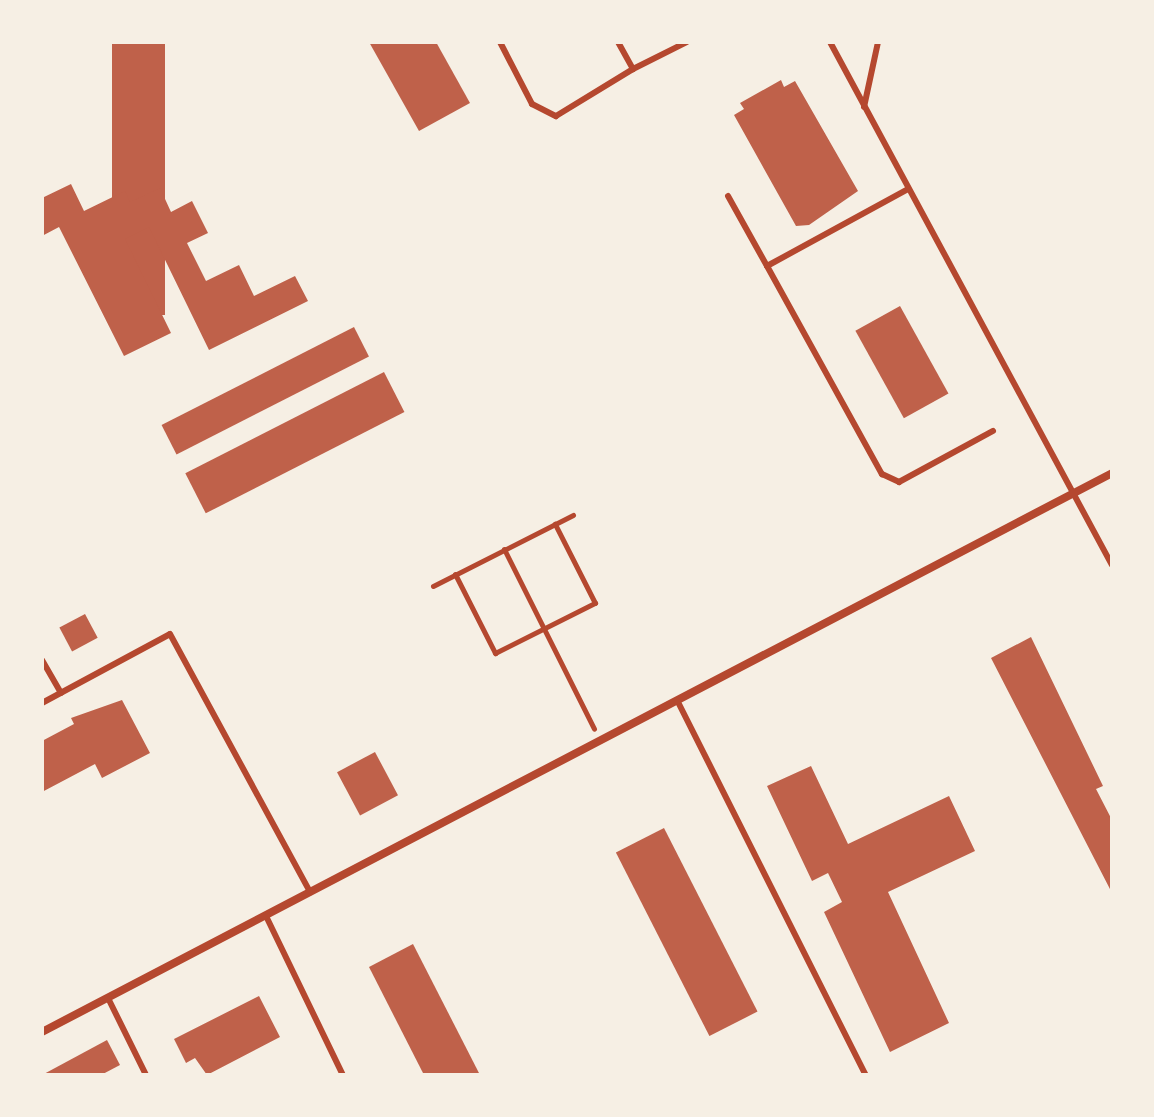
<!DOCTYPE html>
<html>
<head>
<meta charset="utf-8">
<style>
  body { margin:0 }
  #map { position:relative; width:1154px; height:1117px; overflow:hidden; background:#f6efe4; font-family:Raleway,sans-serif }
  div>[style] { position:absolute }
  .building>* { inset:0; background:#bf614a; transform-origin:0 0 }
  .path>* { height:5px; margin:-2.5px; padding:0 2.5px; transform-origin:2.5px; border-radius:2.5px; background:#b5482f }
  .service>* { height:6px; margin:-3px; padding:0 3px; transform-origin:3px; border-radius:3px; background:#b5482f }
  .minor>* { height:8px; margin:-4px; padding:0 4px; transform-origin:4px; border-radius:4px; background:#b5482f }
  span { translate:-50% -50%; white-space:nowrap; text-align:center; line-height:1.15; -webkit-text-stroke:8px #f6efe4; paint-order:stroke }
  .frame { position:absolute; inset:0; border:44px solid #f6efe4; pointer-events:none }
</style>
</head>
<body>
<div id="map">
  <div class="building">
    <div style="left:112px;top:42px;width:53px;height:273px"></div>
    <div style="clip-path:polygon(369px 42px,436px 42px,470px 103px,419px 131px)"></div>
    <div style="clip-path:polygon(781px 80px,784px 87px,795px 81px,858px 191px,809px 225px,796px 226px,734px 115px,744px 109px,740px 103px)"></div>
    <div style="clip-path:polygon(71px 184px,84px 211px,125px 191px,130px 202px,160px 188px,171px 212px,192px 201px,208px 233px,187px 243px,206px 281px,239px 265px,254px 296px,295px 276px,308px 301px,209px 350px,149px 227px,125px 239px,171px 333px,124px 356px,59px 227px,42px 236px,42px 198px)"></div>
    <div style="left:900px;top:306px;width:100px;height:51px;rotate:61deg"></div>
    <div style="left:354px;top:327px;width:33px;height:216px;rotate:63deg"></div>
    <div style="left:384px;top:372px;width:45px;height:223px;rotate:63deg"></div>
    <div style="left:85px;top:614px;width:27px;height:29px;rotate:62deg"></div>
    <div style="clip-path:polygon(1031px 637px,1103px 786px,1096px 789px,1112px 820px,1112px 893px,991px 658px)"></div>
    <div style="clip-path:polygon(122px 700px,150px 753px,102px 778px,95px 764px,42px 792px,42px 741px,74px 724px,71px 718px)"></div>
    <div style="left:375px;top:752px;width:49px;height:43px;rotate:62deg"></div>
    <div style="clip-path:polygon(811px 766px,848px 844px,949px 796px,975px 851px,888px 892px,949px 1023px,890px 1052px,824px 912px,842px 902px,828px 873px,812px 881px,767px 786px)"></div>
    <div style="left:664px;top:828px;width:206px;height:54px;rotate:63deg"></div>
    <div style="clip-path:polygon(413px 944px,480px 1075px,424px 1075px,369px 967px)"></div>
    <div style="clip-path:polygon(259px 996px,280px 1037px,207px 1075px,195px 1058px,186px 1063px,174px 1039px)"></div>
    <div style="clip-path:polygon(107px 1040px,120px 1065px,101px 1075px,42px 1075px)"></div>
  </div>
  <div class="path">
    <div style="left:504px;top:549px;width:201px;rotate:63.4deg"></div>
    <div style="left:455px;top:574px;width:89px;rotate:63.1deg"></div>
    <div style="left:495px;top:653px;width:112px;rotate:-26.6deg"></div>
    <div style="left:595px;top:603px;width:89px;rotate:-116.9deg"></div>
    <div style="left:433px;top:586px;width:157px;rotate:-26.9deg"></div>
  </div>
  <div class="service">
    <div style="left:500px;top:42px;width:70px;rotate:62.7deg"></div>
    <div style="left:532px;top:104px;width:27px;rotate:27deg"></div>
    <div style="left:556px;top:116px;width:90px;rotate:-31.4deg"></div>
    <div style="left:618px;top:42px;width:31px;rotate:61deg"></div>
    <div style="left:633px;top:69px;width:60px;rotate:-26.6deg"></div>
    <div style="left:830px;top:42px;width:594px;rotate:61.67deg"></div>
    <div style="left:864px;top:107px;width:66px;rotate:-77.8deg"></div>
    <div style="left:728px;top:196px;width:80px;rotate:60.9deg"></div>
    <div style="left:767px;top:266px;width:161px;rotate:-28.6deg"></div>
    <div style="left:767px;top:266px;width:238px;rotate:61.1deg"></div>
    <div style="left:882px;top:474px;width:19px;rotate:25deg"></div>
    <div style="left:899px;top:482px;width:107px;rotate:-28.5deg"></div>
    <div style="left:42px;top:660px;width:38px;rotate:60deg"></div>
    <div style="left:677px;top:700px;width:420px;rotate:63.3deg"></div>
    <div style="left:42px;top:703px;width:145px;rotate:-28.3deg"></div>
    <div style="left:170px;top:634px;width:294px;rotate:61.5deg"></div>
    <div style="left:266px;top:916px;width:177px;rotate:64.2deg"></div>
    <div style="left:109px;top:1000px;width:84px;rotate:63.7deg"></div>
  </div>
  <div class="minor">
    <div style="left:42px;top:1032px;width:1207px;rotate:-27.58deg"></div>
  </div>
  <div class="frame"></div>
</div>
</body>
</html>
